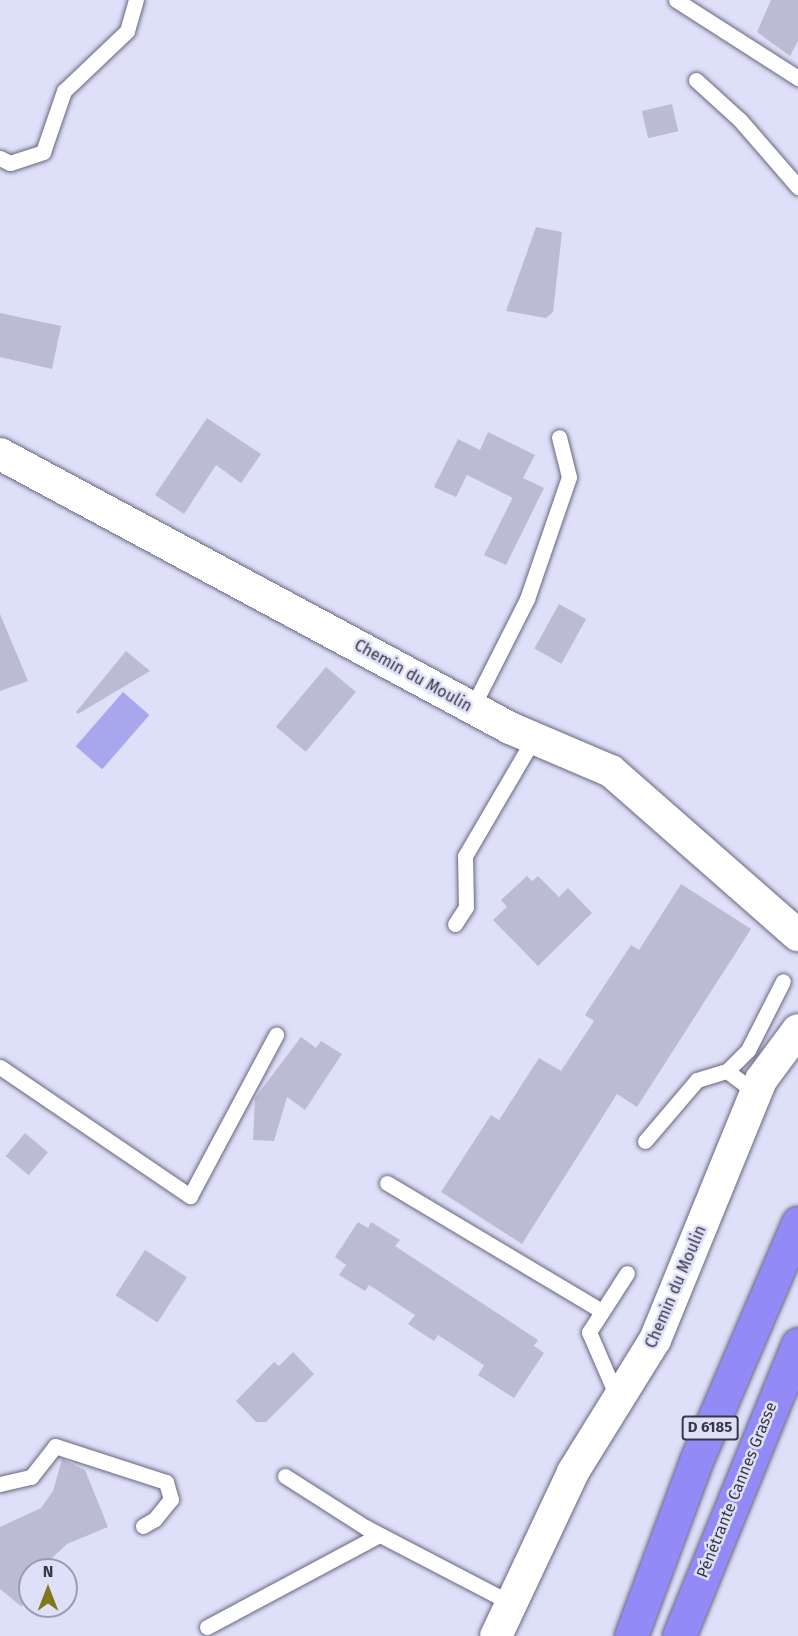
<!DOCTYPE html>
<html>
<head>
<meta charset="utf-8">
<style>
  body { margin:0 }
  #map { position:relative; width:798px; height:1636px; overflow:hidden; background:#dedff8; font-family:"Fira Sans",sans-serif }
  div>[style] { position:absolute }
  .water>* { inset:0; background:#a8a7ee; transform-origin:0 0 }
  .building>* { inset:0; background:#bbbcd4; transform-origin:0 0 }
  .roads { filter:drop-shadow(0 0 2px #66677d) drop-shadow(0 0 2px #66677d) }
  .lane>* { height:15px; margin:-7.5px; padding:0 7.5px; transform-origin:7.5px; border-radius:7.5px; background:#fff }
  .street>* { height:32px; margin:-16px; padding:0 16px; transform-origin:16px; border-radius:16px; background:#fff }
  .highway>* { height:33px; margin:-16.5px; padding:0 16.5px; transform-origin:16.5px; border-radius:16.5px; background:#918af7 }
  span { translate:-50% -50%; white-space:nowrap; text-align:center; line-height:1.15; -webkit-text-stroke:5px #dedff8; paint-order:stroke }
  .shield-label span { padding:2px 4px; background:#dedff8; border:2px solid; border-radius:4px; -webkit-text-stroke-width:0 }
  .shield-label { font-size:15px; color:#383842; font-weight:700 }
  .street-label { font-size:16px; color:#383842 }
  .north { position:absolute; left:18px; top:1558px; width:60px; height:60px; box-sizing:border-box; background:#dedff8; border:2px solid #9c9caf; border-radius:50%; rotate:0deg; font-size:16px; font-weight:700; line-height:24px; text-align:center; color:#383842 }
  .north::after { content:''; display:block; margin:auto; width:21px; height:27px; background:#7e771b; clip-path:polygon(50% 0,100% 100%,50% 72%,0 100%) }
</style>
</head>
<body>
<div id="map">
  <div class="water">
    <div style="left:123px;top:692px;width:35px;height:72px;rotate:41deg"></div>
  </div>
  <div class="building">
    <div style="clip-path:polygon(771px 0,798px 0,798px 41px,790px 56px,757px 32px)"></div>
    <div style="left:672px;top:104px;width:28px;height:31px;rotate:77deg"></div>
    <div style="clip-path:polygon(536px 227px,562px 232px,553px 312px,546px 318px,506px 311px)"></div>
    <div style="clip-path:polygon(0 313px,61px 326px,52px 369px,0 357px)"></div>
    <div style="clip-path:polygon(207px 418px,261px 454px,241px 483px,216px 465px,184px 514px,155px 495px)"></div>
    <div style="clip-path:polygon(488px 432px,535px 455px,523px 478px,544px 488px,506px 565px,484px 555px,515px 493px,513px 498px,467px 475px,456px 497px,434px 487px,458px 439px,480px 450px)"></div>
    <div style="left:559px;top:604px;width:31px;height:51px;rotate:29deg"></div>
    <div style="clip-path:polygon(0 614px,28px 681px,0 691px)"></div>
    <div style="clip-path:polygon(126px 651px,150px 671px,78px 714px,76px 712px)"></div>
    <div style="left:326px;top:667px;width:39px;height:78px;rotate:40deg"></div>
    <div style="clip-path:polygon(527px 876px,532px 881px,538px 876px,559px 897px,568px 888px,592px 913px,538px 966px,493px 920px,507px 907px,501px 900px)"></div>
    <div style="clip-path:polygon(681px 884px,751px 929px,637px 1107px,617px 1094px,522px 1244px,441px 1192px,491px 1115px,499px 1120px,539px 1058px,561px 1071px,594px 1021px,585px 1015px,631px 945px,639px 950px)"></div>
    <div style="clip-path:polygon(301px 1037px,316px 1048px,321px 1041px,342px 1054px,305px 1110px,287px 1097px,274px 1141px,253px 1140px,255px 1098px)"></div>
    <div style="left:25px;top:1133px;width:30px;height:30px;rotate:40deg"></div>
    <div style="clip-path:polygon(358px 1222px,368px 1228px,371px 1222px,400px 1240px,395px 1246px,538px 1340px,534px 1346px,544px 1353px,514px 1398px,478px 1375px,484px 1365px,438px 1335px,434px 1341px,408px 1324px,415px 1315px,369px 1285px,365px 1291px,339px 1275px,346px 1265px,335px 1257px)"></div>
    <div style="left:145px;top:1250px;width:50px;height:54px;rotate:33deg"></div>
    <div style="clip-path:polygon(293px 1352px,314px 1374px,266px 1422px,256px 1422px,236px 1401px,274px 1362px,279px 1366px)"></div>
    <div style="clip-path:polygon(62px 1459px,85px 1470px,108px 1527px,67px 1544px,39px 1570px,30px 1570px,22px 1607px,0 1589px,0 1527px,41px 1508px,53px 1491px)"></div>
  </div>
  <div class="roads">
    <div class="lane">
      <div style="left:676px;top:0;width:145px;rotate:32.6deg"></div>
      <div style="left:696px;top:80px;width:59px;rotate:42.3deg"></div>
      <div style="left:740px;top:120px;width:89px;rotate:49.1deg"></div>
      <div style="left:0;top:158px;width:11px;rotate:27deg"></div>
      <div style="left:10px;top:163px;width:35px;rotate:-18deg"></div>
      <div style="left:43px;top:152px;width:65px;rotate:-71deg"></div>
      <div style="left:64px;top:91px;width:87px;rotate:-43.6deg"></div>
      <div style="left:127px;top:31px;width:32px;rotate:-74deg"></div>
      <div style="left:472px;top:708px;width:122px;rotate:-63.2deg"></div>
      <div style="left:527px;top:599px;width:129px;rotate:-71deg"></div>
      <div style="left:569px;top:477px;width:41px;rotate:-104deg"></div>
      <div style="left:455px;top:924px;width:20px;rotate:-57deg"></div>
      <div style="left:466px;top:907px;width:51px;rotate:-91.1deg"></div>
      <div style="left:465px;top:856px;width:137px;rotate:-59.7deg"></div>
      <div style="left:0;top:1067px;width:230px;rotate:34.2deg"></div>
      <div style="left:190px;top:1196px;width:183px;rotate:-61.9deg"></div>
      <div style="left:727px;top:1071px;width:30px;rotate:-45deg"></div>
      <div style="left:748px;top:1050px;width:77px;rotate:-63.1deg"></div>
      <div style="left:645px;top:1141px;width:80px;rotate:-49.6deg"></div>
      <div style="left:697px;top:1080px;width:31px;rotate:-17deg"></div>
      <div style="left:727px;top:1071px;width:36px;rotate:37deg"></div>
      <div style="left:387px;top:1183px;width:250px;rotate:30.8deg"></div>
      <div style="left:618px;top:1399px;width:73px;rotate:-113.4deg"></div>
      <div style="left:589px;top:1332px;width:70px;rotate:-57.2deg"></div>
      <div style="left:285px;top:1476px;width:95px;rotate:32.5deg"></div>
      <div style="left:365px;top:1527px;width:162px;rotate:27.5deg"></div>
      <div style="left:0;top:1484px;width:32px;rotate:-13deg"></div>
      <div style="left:31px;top:1477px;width:39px;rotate:-52deg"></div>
      <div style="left:55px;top:1446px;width:117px;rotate:18deg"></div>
      <div style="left:166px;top:1482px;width:18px;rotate:74deg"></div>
      <div style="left:171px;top:1499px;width:26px;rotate:129deg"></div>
      <div style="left:155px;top:1519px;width:14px;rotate:150deg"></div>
      <div style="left:207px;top:1627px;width:195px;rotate:-28.1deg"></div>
    </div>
    <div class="street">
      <div style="left:0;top:454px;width:579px;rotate:28.25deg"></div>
      <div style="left:510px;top:728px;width:110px;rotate:23.1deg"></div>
      <div style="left:611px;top:771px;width:249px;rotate:41.3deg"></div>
      <div style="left:496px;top:1636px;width:181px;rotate:-64.8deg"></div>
      <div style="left:573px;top:1472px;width:155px;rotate:-58.2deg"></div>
      <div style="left:655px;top:1340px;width:281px;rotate:-67.8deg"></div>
      <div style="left:761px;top:1080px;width:62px;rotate:-53.5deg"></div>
    </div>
    <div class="highway">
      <div style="left:631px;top:1636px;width:187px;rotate:-69.6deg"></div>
      <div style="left:696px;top:1461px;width:259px;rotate:-66.8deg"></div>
      <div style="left:679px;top:1636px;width:315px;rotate:-67.8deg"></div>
    </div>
  </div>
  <div class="shield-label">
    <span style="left:710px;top:1428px">D 6185</span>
  </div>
  <div class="street-label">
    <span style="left:413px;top:676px;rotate:29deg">Chemin du Moulin</span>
    <span style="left:676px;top:1287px;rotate:-67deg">Chemin du Moulin</span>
    <span style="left:737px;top:1490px;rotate:-68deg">Pénétrante Cannes Grasse</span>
  </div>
  <div class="north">N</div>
</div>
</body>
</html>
